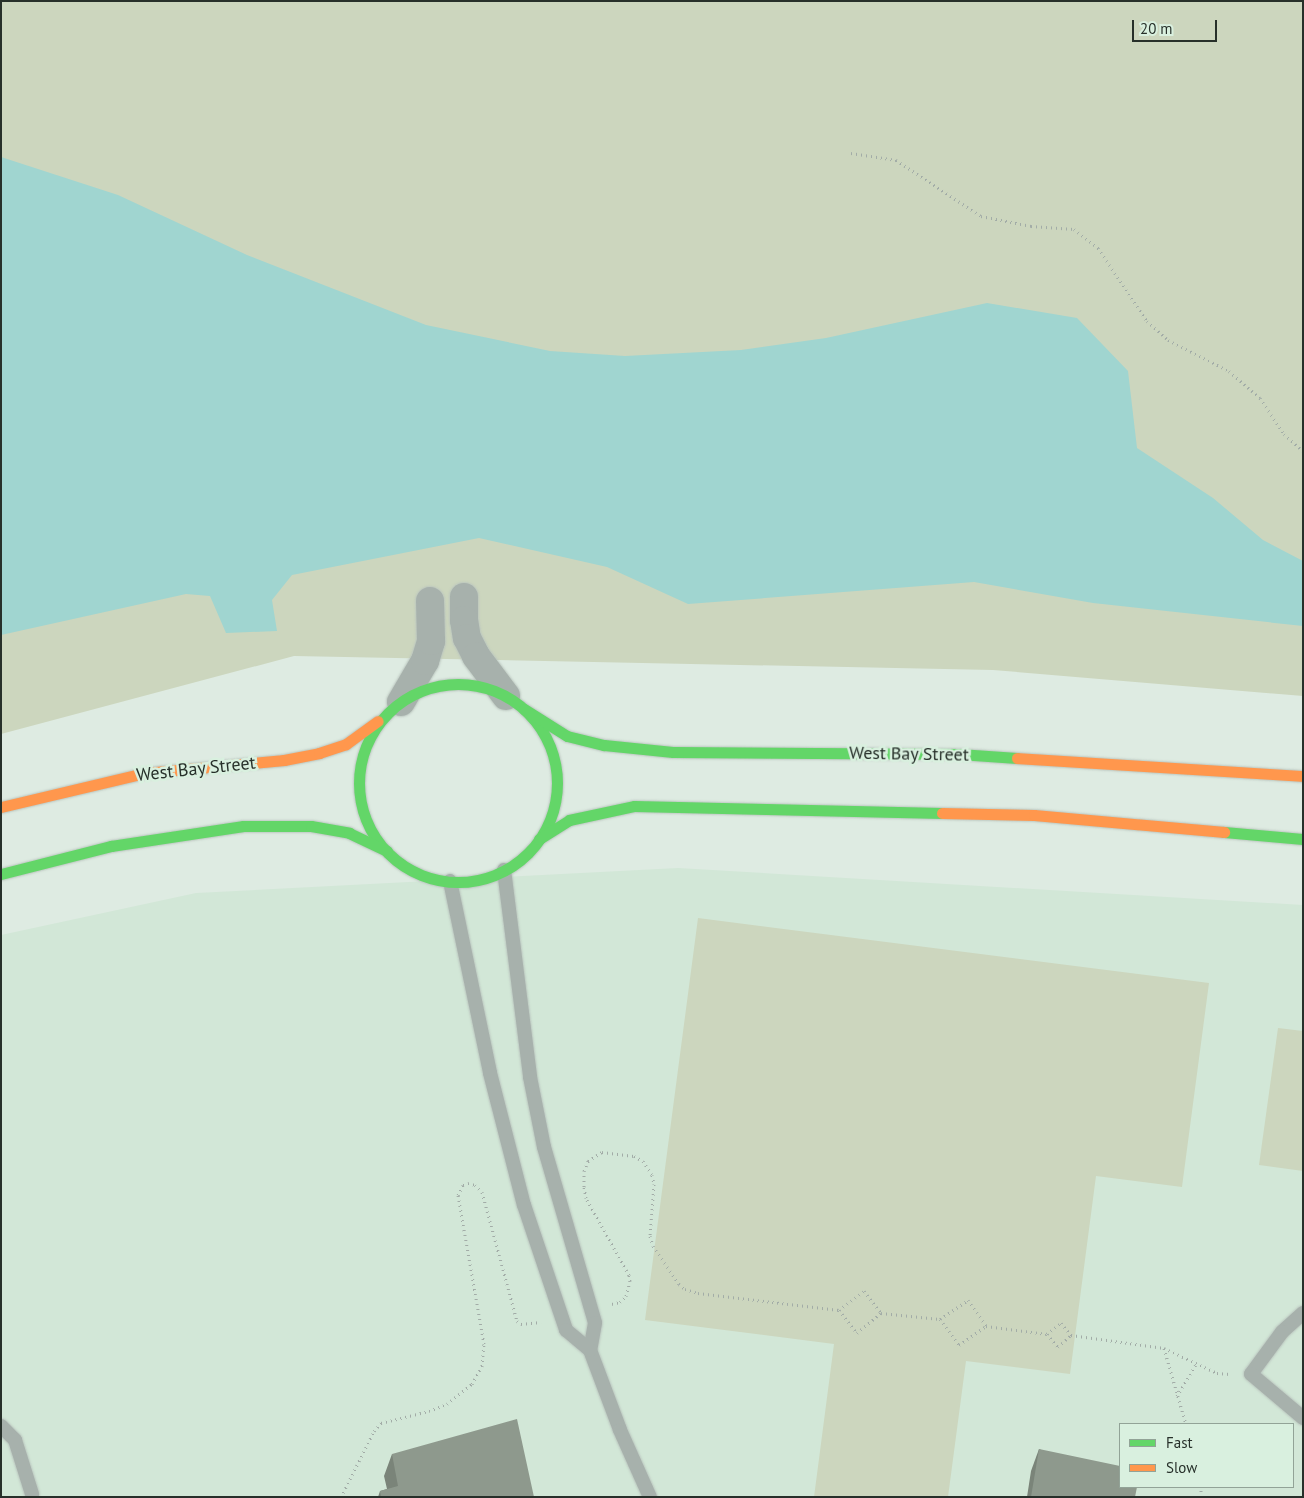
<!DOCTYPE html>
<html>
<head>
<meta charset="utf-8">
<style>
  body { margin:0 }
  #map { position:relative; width:1304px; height:1498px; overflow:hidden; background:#deebe2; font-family:"PT Sans",sans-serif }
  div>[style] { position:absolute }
  .built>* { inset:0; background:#d2e7d7 }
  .green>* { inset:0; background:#ccd6be }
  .water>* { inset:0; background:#a0d5d0 }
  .path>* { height:3px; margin-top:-1.5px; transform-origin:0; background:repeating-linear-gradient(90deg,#a2aca7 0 1px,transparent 0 5px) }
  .roads { filter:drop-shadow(0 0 1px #bac5be) drop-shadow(0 0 1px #bac5be) }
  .lane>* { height:14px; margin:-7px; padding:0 7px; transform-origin:7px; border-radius:7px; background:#a7b1ac }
  .street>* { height:28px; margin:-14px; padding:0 14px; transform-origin:14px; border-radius:14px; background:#a7b1ac }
  .fast>* { height:11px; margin:-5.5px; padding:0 5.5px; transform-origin:5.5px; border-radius:5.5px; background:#63d668 }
  .fast>.ring { margin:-5.5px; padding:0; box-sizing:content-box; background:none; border:11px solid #63d668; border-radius:50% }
  .slow>* { height:11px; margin:-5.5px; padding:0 5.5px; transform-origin:5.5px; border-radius:5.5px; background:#ff974d }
  .wall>* { inset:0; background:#7a8479 }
  .building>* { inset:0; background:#8e998d }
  span { translate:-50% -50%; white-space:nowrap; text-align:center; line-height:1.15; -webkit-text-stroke:5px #d9f0df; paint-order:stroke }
  .street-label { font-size:18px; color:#27302a }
  .frame { position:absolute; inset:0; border:2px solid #27302a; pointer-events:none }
  .legend { position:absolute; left:1119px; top:1423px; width:175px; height:65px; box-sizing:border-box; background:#d9f0df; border:1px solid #92a397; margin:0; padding:6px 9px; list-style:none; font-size:15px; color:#27302a }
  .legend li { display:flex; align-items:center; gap:10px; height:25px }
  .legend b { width:25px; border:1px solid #92a397 }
  .scale { position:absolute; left:1132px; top:20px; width:85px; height:22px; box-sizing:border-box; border:2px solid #27302a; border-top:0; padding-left:6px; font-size:15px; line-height:18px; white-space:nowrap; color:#27302a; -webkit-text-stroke:4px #d9f0df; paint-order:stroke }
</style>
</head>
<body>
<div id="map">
  <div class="built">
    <div style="clip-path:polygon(evenodd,678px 868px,1303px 905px,1303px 1497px,1px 1497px,1px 935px,196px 893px,678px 868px,1120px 1424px,1293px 1424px,1293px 1487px,1120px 1487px,1120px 1424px)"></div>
  </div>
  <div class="green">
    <div style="clip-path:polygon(1px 1px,1303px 1px,1303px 696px,993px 670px,294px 656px,1px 734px)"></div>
    <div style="clip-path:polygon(698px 918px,1209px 983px,1182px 1187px,1096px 1176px,1070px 1374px,966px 1361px,948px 1497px,814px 1497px,834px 1344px,645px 1320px)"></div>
    <div style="clip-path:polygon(1278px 1028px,1303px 1031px,1303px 1171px,1259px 1165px)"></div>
  </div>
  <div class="water">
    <div style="clip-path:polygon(1px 157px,118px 195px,247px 255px,426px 325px,550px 351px,625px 356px,741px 350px,826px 338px,987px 303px,1077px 318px,1128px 371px,1137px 448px,1213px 498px,1263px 540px,1303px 561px,1303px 626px,1093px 603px,974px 582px,688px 604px,607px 567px,479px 538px,292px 575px,272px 600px,277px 631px,226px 633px,210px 596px,186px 594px,1px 635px)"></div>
  </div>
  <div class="path">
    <div style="left:851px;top:153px;width:46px;rotate:8.8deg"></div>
    <div style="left:896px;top:160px;width:102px;rotate:33.4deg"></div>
    <div style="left:981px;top:216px;width:51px;rotate:11.3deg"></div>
    <div style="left:1031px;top:226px;width:43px;rotate:4deg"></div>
    <div style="left:1074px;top:229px;width:31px;rotate:38deg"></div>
    <div style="left:1098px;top:248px;width:88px;rotate:56.1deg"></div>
    <div style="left:1147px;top:321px;width:28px;rotate:42deg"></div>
    <div style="left:1168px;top:340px;width:68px;rotate:26.9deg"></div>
    <div style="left:1229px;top:371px;width:41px;rotate:41.1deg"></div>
    <div style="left:1260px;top:398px;width:43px;rotate:56.3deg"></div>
    <div style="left:1284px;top:434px;width:25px;rotate:42deg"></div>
    <div style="left:612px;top:1304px;width:8px;rotate:-14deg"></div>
    <div style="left:620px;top:1302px;width:8px;rotate:-45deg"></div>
    <div style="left:626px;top:1296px;width:16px;rotate:-75deg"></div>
    <div style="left:630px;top:1281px;width:6px;rotate:-99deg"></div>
    <div style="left:629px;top:1275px;width:88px;rotate:-119.2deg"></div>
    <div style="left:586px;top:1198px;width:11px;rotate:-100deg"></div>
    <div style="left:584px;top:1187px;width:16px;rotate:-90deg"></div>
    <div style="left:584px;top:1171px;width:11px;rotate:-68deg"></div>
    <div style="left:588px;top:1161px;width:17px;rotate:-33deg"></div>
    <div style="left:602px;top:1152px;width:32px;rotate:7deg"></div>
    <div style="left:634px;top:1156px;width:10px;rotate:29deg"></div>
    <div style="left:643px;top:1161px;width:17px;rotate:57deg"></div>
    <div style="left:652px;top:1175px;width:9px;rotate:77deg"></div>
    <div style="left:654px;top:1184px;width:52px;rotate:94.4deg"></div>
    <div style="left:650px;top:1236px;width:10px;rotate:73deg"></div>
    <div style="left:653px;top:1246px;width:46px;rotate:55.6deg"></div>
    <div style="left:679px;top:1284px;width:8px;rotate:40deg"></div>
    <div style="left:685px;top:1289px;width:14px;rotate:17deg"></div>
    <div style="left:698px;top:1293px;width:142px;rotate:6.9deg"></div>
    <div style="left:839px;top:1310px;width:29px;rotate:52deg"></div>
    <div style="left:857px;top:1333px;width:31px;rotate:-40deg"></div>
    <div style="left:881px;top:1313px;width:59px;rotate:5.8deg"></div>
    <div style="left:940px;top:1319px;width:34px;rotate:-34deg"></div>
    <div style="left:968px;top:1300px;width:32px;rotate:55deg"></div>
    <div style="left:839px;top:1310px;width:31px;rotate:-37deg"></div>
    <div style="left:864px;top:1291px;width:28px;rotate:52deg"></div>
    <div style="left:940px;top:1319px;width:32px;rotate:54deg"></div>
    <div style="left:959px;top:1345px;width:33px;rotate:-35deg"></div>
    <div style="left:986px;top:1326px;width:62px;rotate:7.5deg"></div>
    <div style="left:1047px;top:1334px;width:17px;rotate:50deg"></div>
    <div style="left:1058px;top:1347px;width:18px;rotate:-43deg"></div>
    <div style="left:1047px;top:1334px;width:18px;rotate:-38deg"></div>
    <div style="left:1061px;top:1323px;width:16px;rotate:50deg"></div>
    <div style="left:1071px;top:1335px;width:94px;rotate:8deg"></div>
    <div style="left:1164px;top:1348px;width:59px;rotate:25.3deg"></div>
    <div style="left:1217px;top:1373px;width:13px;rotate:4deg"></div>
    <div style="left:1164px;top:1348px;width:79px;rotate:73.9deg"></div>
    <div style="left:1177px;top:1396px;width:39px;rotate:-59deg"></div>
    <div style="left:341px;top:1497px;width:74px;rotate:-63.4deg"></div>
    <div style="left:374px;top:1431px;width:11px;rotate:-49deg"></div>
    <div style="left:381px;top:1423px;width:49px;rotate:-14deg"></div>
    <div style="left:429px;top:1411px;width:19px;rotate:-21deg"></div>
    <div style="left:447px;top:1404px;width:32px;rotate:-39deg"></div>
    <div style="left:472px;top:1384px;width:21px;rotate:-61deg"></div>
    <div style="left:482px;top:1366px;width:22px;rotate:-85deg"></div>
    <div style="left:484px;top:1344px;width:151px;rotate:-99.9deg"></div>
    <div style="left:458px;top:1195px;width:11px;rotate:-63deg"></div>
    <div style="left:463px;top:1185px;width:5px;rotate:-22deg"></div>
    <div style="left:468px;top:1183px;width:7px;rotate:16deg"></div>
    <div style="left:475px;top:1185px;width:10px;rotate:45deg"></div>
    <div style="left:482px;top:1192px;width:134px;rotate:74.8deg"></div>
    <div style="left:517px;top:1321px;width:5px;rotate:37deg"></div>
    <div style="left:521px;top:1324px;width:20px;rotate:-6deg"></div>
    <div style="left:1201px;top:1497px;width:10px;rotate:-90deg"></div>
  </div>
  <div class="roads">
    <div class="lane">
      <div style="left:504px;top:870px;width:209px;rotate:82.8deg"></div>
      <div style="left:530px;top:1077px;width:71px;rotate:78.7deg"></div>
      <div style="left:544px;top:1147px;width:183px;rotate:73.8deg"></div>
      <div style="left:595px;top:1323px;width:27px;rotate:100deg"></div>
      <div style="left:590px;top:1350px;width:85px;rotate:69.4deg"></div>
      <div style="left:620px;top:1430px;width:73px;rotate:65.9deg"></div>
      <div style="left:450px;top:881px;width:196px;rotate:78.2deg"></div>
      <div style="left:490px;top:1073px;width:136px;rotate:75.6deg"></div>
      <div style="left:524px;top:1205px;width:132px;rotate:71.4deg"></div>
      <div style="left:566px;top:1330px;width:31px;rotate:40deg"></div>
      <div style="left:1303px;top:1313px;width:28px;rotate:138deg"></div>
      <div style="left:1282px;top:1332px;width:52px;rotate:126.4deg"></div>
      <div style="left:1251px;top:1374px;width:68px;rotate:40.2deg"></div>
      <div style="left:1px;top:1426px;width:20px;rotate:45deg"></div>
      <div style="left:15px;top:1440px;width:57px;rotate:72.5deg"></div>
    </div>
    <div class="street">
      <div style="left:464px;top:597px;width:23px;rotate:90deg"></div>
      <div style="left:464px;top:620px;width:18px;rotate:81deg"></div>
      <div style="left:467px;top:638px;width:20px;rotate:63deg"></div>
      <div style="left:476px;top:656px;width:50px;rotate:53.1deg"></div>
      <div style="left:401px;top:702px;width:48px;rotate:-59.7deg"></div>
      <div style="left:425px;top:661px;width:21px;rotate:-73deg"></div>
      <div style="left:431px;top:641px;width:40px;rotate:-91.4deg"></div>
    </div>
    <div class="fast">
      <div class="ring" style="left:359px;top:684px;width:187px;height:187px"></div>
      <div style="left:524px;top:709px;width:51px;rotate:32.1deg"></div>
      <div style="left:567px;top:736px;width:38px;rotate:14deg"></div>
      <div style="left:604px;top:745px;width:69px;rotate:5.8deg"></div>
      <div style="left:673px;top:752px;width:286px;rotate:0.4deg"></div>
      <div style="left:959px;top:754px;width:58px;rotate:3.9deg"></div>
      <div style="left:1224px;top:832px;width:79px;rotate:5.1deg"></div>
      <div style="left:539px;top:839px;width:36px;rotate:-32deg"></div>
      <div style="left:569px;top:820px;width:66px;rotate:-12.2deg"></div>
      <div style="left:634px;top:806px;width:308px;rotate:1.3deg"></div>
      <div style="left:1px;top:874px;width:114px;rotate:-14.3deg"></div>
      <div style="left:111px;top:846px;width:134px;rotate:-8.6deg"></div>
      <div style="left:243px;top:826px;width:68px"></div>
      <div style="left:311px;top:826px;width:39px;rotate:10deg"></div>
      <div style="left:349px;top:833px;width:42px;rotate:25.3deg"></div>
    </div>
    <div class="slow">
      <div style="left:1017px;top:758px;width:287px;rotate:3.6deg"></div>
      <div style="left:1px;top:807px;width:148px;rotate:-13.3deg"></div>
      <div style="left:145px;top:773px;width:140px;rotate:-5.3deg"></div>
      <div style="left:284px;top:760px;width:36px;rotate:-11deg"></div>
      <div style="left:319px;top:753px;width:28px;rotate:-18deg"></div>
      <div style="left:346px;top:744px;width:39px;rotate:-36deg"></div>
      <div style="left:942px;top:813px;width:92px;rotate:1.2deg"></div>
      <div style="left:1034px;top:815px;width:191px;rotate:5.1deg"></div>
    </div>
  </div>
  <div class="wall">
    <div style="clip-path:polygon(1039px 1449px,1135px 1497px,1027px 1497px,1031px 1471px)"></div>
    <div style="clip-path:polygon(392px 1454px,534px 1497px,378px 1497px,380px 1491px,387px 1489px,384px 1476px)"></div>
  </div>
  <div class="building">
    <div style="clip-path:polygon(517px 1419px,534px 1497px,381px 1497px,380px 1491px,398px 1486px,392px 1454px)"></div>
    <div style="clip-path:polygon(1039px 1449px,1120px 1466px,1120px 1487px,1137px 1487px,1135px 1497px,1031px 1497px)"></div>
  </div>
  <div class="street-label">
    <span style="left:909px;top:754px;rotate:1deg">West Bay Street</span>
    <span style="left:196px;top:769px;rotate:-6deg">West Bay Street</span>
  </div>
  <div class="frame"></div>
  <ul class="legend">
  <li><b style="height:6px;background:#63d668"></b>Fast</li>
  <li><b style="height:6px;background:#ff974d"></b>Slow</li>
  </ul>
  <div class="scale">20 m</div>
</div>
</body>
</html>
